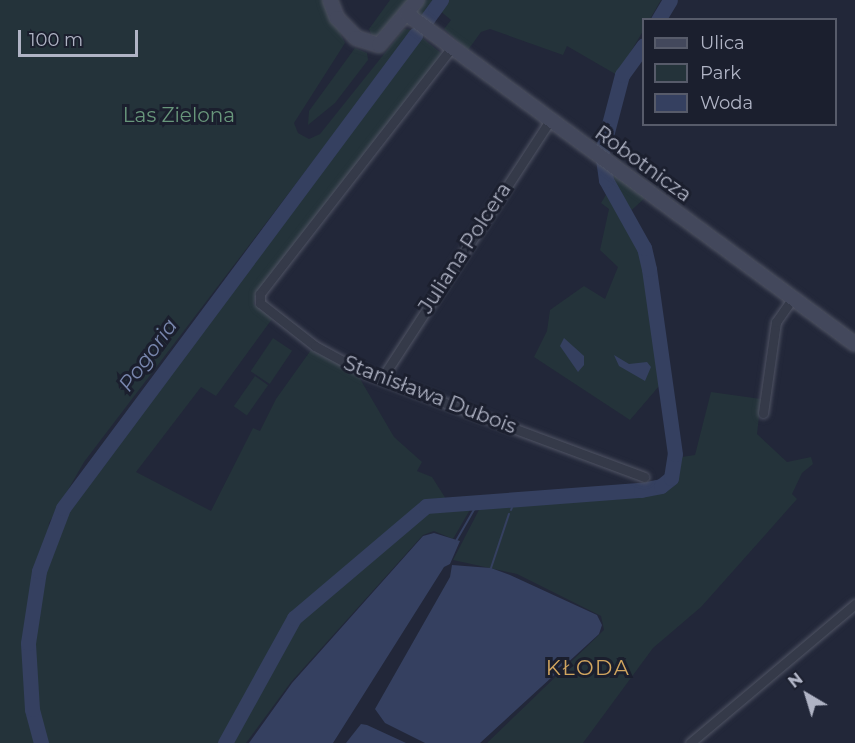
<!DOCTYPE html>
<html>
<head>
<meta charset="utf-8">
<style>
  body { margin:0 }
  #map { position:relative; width:855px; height:743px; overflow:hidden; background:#222739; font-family:Montserrat,sans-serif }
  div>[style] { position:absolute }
  .green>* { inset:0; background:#24333a; transform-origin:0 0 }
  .water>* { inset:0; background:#354060 }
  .stream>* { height:2px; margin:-1px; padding:0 1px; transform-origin:1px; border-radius:1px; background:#354060 }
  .river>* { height:15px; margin:-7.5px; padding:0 7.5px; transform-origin:7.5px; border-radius:7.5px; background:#354060 }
  .roads { filter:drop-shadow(0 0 2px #505464) drop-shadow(0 0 2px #505464) }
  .street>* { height:9px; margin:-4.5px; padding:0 4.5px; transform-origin:4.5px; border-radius:4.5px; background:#353a49 }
  .secondary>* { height:14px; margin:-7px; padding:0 7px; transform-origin:7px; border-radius:7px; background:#43485c }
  span { translate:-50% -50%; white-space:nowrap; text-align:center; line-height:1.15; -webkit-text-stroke:6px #1b1f2e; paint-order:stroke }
  .park-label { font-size:20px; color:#68967b }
  .street-label { font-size:20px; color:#b0b4c5 }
  .water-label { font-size:21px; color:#7886ad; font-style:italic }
  .neighbourhood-label { font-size:21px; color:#d1a55f; letter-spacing:1.5px }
  .legend { position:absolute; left:642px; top:18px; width:195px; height:108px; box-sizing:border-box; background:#1b1f2e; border:2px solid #575b6a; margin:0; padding:8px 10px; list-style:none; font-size:18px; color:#b0b4c5 }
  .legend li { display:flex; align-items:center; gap:12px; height:30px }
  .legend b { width:30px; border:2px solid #575b6a }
  .north { position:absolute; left:777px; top:665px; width:60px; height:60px; -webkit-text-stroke:4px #1b1f2e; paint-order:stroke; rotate:322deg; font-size:16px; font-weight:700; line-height:24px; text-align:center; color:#b0b4c5 }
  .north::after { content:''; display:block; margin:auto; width:21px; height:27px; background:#b0b4c5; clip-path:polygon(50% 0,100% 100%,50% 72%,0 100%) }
  .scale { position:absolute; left:18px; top:30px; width:120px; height:27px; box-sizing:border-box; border:3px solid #b0b4c5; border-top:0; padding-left:8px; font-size:18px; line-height:21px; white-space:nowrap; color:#b0b4c5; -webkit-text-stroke:4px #1b1f2e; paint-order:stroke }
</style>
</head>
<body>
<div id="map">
  <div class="green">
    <div style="clip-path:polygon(0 0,325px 0,345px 43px,294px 123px,298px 133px,309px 139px,320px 134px,404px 29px,413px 30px,84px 462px,49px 523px,48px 535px,419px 35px,442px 54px,256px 293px,254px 304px,272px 319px,216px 396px,201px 387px,136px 472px,211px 511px,253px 428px,260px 431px,276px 399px,311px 350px,356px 372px,394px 437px,422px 462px,417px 471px,432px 477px,446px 499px,421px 505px,290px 617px,222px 743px,0 743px)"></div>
    <div style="clip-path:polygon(390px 0,411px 0,383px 38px,373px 38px,369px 29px)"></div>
    <div style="clip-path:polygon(423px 0,661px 0,650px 19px,644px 20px,643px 31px,617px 75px,567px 46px,563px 55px,490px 29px,481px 32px,468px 50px,444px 29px,451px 20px,433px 5px,423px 18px,417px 13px)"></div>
    <div style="clip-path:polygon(355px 48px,367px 53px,368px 60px,335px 103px,308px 125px,309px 111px)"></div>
    <div style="clip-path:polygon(599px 163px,646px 197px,624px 217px,643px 260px,660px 385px,630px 420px,534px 357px,547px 331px,550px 310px,584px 286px,605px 299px,618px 267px,600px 250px,609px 209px,601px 203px,607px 193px)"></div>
    <div style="left:273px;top:338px;width:23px;height:40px;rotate:34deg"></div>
    <div style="left:255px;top:376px;width:16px;height:37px;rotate:35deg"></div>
    <div style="clip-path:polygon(711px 392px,761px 399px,757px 434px,787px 462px,811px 457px,813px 464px,802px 473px,792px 494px,797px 499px,701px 607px,653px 648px,583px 743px,487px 743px,604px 630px,601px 616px,517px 574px,453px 560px,482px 504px,607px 498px,661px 490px,676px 477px,682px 457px,695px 455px)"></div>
    <div style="clip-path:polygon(463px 505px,471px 508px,453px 539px,434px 531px,423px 535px,291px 682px,246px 743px,230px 743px,298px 616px,425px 511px)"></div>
  </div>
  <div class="water">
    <div style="clip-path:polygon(564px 338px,584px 356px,584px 365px,578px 372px,560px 346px)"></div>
    <div style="clip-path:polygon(614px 355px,629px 364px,647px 362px,651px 367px,645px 381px,619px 366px)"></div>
    <div style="clip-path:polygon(434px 533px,460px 541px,450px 564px,444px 567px,333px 743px,249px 743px,292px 683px,423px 536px)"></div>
    <div style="clip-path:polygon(452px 565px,491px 568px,510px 575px,597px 615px,602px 625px,599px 634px,480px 743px,425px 743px,385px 723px,375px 709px,450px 577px)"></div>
    <div style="clip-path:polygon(361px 724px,367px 725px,406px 743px,346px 743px)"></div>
  </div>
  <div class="stream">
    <div style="left:511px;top:510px;width:11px;rotate:-68deg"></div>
    <div style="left:456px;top:541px;width:46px;rotate:-60.1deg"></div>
    <div style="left:491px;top:568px;width:57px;rotate:-71.6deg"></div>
  </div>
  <div class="river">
    <div style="left:427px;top:19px;width:24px;rotate:-54deg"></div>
    <div style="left:658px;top:20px;width:23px;rotate:-59deg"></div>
    <div style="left:41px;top:743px;width:35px;rotate:-105deg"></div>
    <div style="left:32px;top:709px;width:66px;rotate:-93.5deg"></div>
    <div style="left:28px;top:643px;width:73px;rotate:-81.3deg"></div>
    <div style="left:39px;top:571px;width:67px;rotate:-69.1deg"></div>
    <div style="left:63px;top:508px;width:590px;rotate:-53.34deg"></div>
    <div style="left:225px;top:743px;width:143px;rotate:-61.1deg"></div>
    <div style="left:294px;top:618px;width:173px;rotate:-40.3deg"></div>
    <div style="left:426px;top:506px;width:216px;rotate:-4.3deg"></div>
    <div style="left:641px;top:490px;width:20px;rotate:-11deg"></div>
    <div style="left:661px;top:486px;width:13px;rotate:-39deg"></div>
    <div style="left:671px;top:478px;width:24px;rotate:-81deg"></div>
    <div style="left:675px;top:454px;width:187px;rotate:-98deg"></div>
    <div style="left:649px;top:269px;width:22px;rotate:-103deg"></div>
    <div style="left:644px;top:248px;width:78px;rotate:-119.2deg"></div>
    <div style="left:606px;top:180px;width:29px;rotate:-98deg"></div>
    <div style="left:602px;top:151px;width:79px;rotate:-75.3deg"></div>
    <div style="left:622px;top:75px;width:37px;rotate:-54deg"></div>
  </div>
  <div class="roads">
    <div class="street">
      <div style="left:452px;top:47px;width:313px;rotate:127.9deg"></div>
      <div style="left:260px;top:294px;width:9px;rotate:90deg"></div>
      <div style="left:260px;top:303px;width:70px;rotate:38deg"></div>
      <div style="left:315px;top:346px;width:57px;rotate:28.4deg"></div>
      <div style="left:365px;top:373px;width:298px;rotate:20.4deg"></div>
      <div style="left:382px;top:378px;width:308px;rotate:-56.9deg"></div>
      <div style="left:763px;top:413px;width:92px;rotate:-81.9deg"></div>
      <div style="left:776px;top:322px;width:29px;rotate:-55deg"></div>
      <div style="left:690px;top:743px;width:216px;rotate:-40.1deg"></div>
    </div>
    <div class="secondary">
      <div style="left:330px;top:0;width:19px;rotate:69deg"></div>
      <div style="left:337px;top:18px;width:28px;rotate:46deg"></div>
      <div style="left:356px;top:38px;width:24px;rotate:17deg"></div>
      <div style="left:379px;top:45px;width:59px;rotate:-49.8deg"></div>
      <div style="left:407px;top:14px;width:556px;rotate:36.38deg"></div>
    </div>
  </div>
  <div class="park-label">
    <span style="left:179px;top:115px">Las Zielona</span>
  </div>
  <div class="street-label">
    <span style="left:643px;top:164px;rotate:36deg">Robotnicza</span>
    <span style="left:465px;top:248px;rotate:-57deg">Juliana Polcera</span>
    <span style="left:430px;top:395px;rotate:21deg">Stanisława Dubois</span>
  </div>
  <div class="water-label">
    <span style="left:148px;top:355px;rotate:-54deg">Pogoria</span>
  </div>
  <div class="neighbourhood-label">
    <span style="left:588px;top:668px">KŁODA</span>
  </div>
  <ul class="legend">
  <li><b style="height:8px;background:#43485c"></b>Ulica</li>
  <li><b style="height:16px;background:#24333a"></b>Park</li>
  <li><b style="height:16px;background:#354060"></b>Woda</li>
  </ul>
  <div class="north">N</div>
  <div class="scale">100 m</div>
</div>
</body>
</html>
